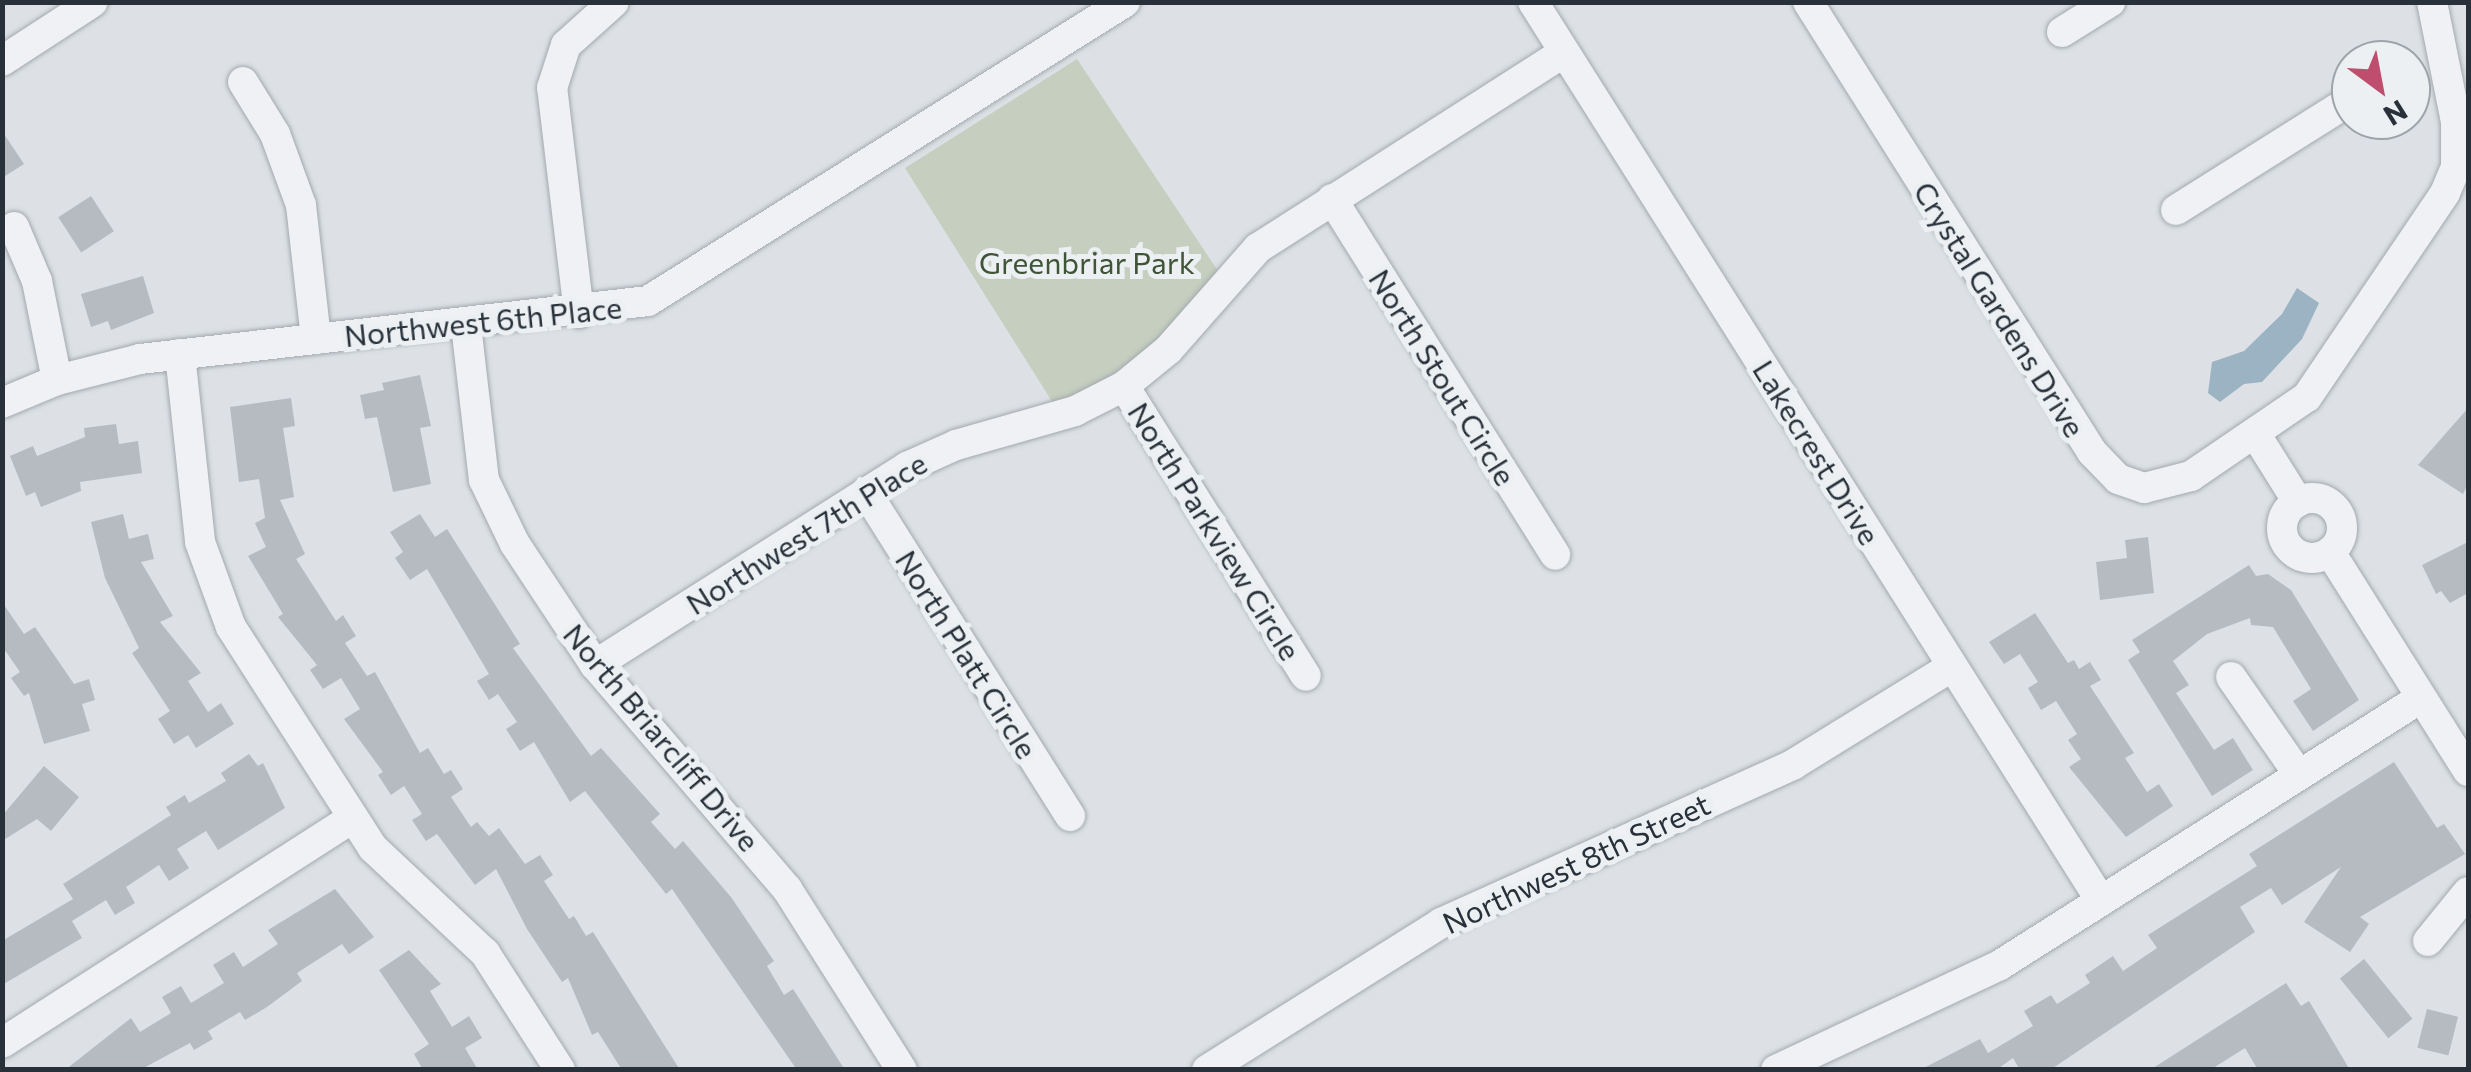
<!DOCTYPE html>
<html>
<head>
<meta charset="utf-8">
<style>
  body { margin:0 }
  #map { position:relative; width:2471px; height:1072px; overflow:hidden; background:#dde1e5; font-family:Commissioner,sans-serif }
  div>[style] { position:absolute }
  .green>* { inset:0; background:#c5cebf }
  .water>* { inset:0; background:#9bb3c2 }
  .building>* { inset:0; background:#b5bbc1; transform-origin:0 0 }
  .roads { filter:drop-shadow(0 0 2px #a3a9ae) drop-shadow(0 0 2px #a3a9ae) }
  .minor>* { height:30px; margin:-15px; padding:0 15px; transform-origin:15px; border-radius:15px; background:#eff1f4 }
  .minor>.ring { margin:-15px; padding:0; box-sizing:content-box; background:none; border:30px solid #eff1f4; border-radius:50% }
  span { translate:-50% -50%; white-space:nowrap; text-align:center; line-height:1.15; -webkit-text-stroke:10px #ecf0f3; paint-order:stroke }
  .park-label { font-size:30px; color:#405437 }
  .street-label { font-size:30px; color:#28313a }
  .frame { position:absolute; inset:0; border:5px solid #28313a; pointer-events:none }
  .north { position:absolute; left:2331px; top:40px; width:100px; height:100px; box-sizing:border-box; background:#ecf0f3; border:2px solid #9ea4a9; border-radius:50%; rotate:148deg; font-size:28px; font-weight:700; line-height:40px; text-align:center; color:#28313a }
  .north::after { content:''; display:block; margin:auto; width:35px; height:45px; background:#be4d6e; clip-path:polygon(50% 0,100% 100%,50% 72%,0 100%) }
</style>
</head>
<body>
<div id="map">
  <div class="green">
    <div style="clip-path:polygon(1077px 59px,1218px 271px,1145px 355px,1103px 384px,1053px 403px,905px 168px)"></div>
  </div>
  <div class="water">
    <div style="clip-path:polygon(2297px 288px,2319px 303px,2302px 339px,2262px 382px,2244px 384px,2220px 402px,2208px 393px,2212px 362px,2244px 351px,2282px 314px)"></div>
  </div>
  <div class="building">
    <div style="clip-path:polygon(2px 131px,24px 164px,2px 178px)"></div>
    <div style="left:91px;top:196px;width:42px;height:39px;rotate:57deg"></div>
    <div style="clip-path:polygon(143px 276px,154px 313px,111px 330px,108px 321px,91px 327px,81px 294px)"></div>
    <div style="clip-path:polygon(420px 375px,431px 426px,420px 428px,431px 484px,393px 492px,377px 417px,365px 419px,360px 395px,384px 390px,382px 383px)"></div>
    <div style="clip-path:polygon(291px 398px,295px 426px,283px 428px,294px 497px,280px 500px,305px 554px,296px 559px,336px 621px,343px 615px,356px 636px,345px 643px,367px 676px,375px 672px,420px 753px,428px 748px,444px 774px,451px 770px,463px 789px,451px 797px,471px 827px,477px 822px,489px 836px,499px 828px,525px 864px,540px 855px,553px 875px,544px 881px,569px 919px,574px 916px,586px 936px,593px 932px,680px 1070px,622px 1070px,598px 1032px,592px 1035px,568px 978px,562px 982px,527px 929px,496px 869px,475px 885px,437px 834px,426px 841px,412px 820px,422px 814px,404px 786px,391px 795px,378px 775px,383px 772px,344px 719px,360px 709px,341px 678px,323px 689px,310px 670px,317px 665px,278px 617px,283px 614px,248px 556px,266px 547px,255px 523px,265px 518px,259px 479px,239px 482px,230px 407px)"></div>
    <div style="clip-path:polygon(2468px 408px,2468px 484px,2463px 494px,2418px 465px)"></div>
    <div style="clip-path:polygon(116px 424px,119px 444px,138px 441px,142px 473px,80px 482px,81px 491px,41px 507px,35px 492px,26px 496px,10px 456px,33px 446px,37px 456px,85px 437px,84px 428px)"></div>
    <div style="clip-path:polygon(123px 514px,129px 539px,148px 534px,154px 559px,141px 562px,173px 616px,160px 622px,201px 673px,188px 681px,208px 712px,221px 703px,234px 724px,196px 748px,188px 735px,174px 744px,158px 719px,170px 711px,132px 653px,139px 648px,105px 578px,91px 522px)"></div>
    <div style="clip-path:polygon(420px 514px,435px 537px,447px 529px,520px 644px,513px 648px,591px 756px,601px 748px,660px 814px,651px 822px,675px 849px,683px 841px,731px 897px,774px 961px,767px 966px,784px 995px,793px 989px,845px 1070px,797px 1070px,672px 889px,666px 894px,585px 791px,570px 802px,534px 742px,520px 751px,506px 729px,517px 722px,498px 694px,489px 700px,477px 681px,489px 674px,427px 569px,410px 580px,395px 558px,403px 552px,390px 532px)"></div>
    <div style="clip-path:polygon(2148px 537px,2154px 593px,2100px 600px,2096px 562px,2127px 558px,2125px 540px)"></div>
    <div style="clip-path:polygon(2468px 542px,2468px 593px,2450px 603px,2441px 591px,2436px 594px,2422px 565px)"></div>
    <div style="clip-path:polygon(2249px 565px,2256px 576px,2268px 574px,2291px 590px,2359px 700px,2313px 731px,2293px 701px,2311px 689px,2273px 627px,2251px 625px,2250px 618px,2207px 634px,2173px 661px,2189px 685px,2176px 693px,2214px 750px,2233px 738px,2253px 770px,2212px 796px,2128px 660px,2140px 652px,2132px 640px)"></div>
    <div style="clip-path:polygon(2px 602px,24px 634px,35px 627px,74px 684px,89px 679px,95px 700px,82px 704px,90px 731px,44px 744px,29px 693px,24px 696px,11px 678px,20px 672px,2px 646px)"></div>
    <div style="clip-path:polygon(2035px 613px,2068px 663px,2074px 660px,2079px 669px,2090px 662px,2101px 680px,2090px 686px,2134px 753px,2125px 758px,2147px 792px,2159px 784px,2173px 806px,2126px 837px,2069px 767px,2081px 759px,2068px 740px,2077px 734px,2056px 701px,2041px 710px,2028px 688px,2038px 682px,2020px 654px,2004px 664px,1989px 642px)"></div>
    <div style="clip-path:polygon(249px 754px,258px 766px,263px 763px,285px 808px,218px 850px,206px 831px,177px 849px,189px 868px,169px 881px,159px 865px,126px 887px,135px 903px,115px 915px,106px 900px,72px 921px,82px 938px,2px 985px,2px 941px,73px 899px,63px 884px,171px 815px,166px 807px,185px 795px,189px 803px,226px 781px,221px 773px)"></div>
    <div style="clip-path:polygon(2394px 762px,2437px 828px,2444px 824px,2465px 854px,2360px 917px,2369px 924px,2350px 952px,2304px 922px,2341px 867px,2282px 905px,2271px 888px,2240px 907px,2255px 932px,2050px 1070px,2020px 1070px,2013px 1058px,1996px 1070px,1920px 1070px,1980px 1039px,1988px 1053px,2033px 1026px,2024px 1011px,2051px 995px,2057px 1004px,2090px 983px,2085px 975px,2113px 956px,2123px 971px,2157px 948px,2148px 935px,2257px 866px,2249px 854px)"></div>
    <div style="clip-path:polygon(44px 766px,79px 797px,51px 831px,37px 819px,2px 841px,2px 816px)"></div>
    <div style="clip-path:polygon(335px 889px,374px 937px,349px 954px,342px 944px,297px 973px,302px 981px,267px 1007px,245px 1020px,240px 1012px,208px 1031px,213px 1039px,194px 1050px,190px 1043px,140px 1070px,65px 1070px,131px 1018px,140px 1032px,171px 1013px,162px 997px,181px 986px,191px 1003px,224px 983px,213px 965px,234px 952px,243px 967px,278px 944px,268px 930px)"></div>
    <div style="clip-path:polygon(409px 950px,441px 984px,430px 991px,452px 1027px,469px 1016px,482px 1038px,465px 1048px,478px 1070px,423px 1070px,414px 1054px,429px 1044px,379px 970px)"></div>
    <div style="left:2364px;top:959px;width:77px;height:31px;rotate:51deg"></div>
    <div style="clip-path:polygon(2286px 983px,2301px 1006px,2309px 1001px,2350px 1070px,2258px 1070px,2245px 1048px,2210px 1070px,2150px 1070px)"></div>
    <div style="left:2427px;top:1009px;width:32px;height:40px;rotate:14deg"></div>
  </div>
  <div class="roads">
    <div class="minor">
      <div style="left:1533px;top:2px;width:1063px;rotate:57.71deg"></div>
      <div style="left:1808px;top:2px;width:532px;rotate:57.74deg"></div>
      <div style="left:2092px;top:452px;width:37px;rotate:46deg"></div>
      <div style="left:2118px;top:479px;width:28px;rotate:19deg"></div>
      <div style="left:2144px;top:488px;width:49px;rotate:-14.3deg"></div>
      <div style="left:2191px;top:476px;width:140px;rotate:-34.3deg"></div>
      <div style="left:2307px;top:397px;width:246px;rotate:-55.9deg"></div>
      <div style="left:2445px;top:193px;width:28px;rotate:-67deg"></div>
      <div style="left:2456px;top:167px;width:45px;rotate:-90deg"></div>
      <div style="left:2456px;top:122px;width:122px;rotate:-101.3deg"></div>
      <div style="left:2062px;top:32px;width:57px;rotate:-32deg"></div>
      <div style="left:2px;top:61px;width:108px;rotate:-33deg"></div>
      <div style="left:243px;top:82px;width:61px;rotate:58.4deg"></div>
      <div style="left:275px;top:134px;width:76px;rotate:69.9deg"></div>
      <div style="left:301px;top:205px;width:135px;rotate:83.6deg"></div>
      <div style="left:1332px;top:199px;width:420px;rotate:57.9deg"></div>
      <div style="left:2176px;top:210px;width:207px;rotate:-32.2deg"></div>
      <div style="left:14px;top:227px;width:59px;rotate:66.9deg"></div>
      <div style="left:37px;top:281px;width:101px;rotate:78.6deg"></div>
      <div style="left:579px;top:313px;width:227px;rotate:-96.8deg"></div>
      <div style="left:552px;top:88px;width:45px;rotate:-72deg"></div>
      <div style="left:566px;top:45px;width:64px;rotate:-41.9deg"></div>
      <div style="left:466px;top:325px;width:156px;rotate:83.4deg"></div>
      <div style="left:484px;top:480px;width:71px;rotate:64.2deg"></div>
      <div style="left:515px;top:544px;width:145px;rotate:56.5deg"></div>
      <div style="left:595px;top:665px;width:295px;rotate:49.4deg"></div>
      <div style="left:787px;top:889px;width:214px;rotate:57.6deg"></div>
      <div style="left:180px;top:354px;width:189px;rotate:83.9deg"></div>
      <div style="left:200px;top:542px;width:90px;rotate:70deg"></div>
      <div style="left:231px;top:627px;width:263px;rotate:57.3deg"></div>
      <div style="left:373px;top:848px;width:154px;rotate:43.2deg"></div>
      <div style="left:485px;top:953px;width:139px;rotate:57.3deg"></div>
      <div style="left:1124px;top:386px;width:342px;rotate:57.9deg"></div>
      <div style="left:2px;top:403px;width:60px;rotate:-22.7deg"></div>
      <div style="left:57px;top:380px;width:86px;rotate:-14.2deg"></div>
      <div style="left:140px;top:359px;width:511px;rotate:-6.51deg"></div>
      <div style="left:648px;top:301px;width:563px;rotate:-32.08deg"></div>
      <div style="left:2256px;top:435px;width:79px;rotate:57.9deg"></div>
      <div style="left:866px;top:492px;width:383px;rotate:57.8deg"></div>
      <div class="ring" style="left:2282px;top:498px;width:30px;height:30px"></div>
      <div style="left:2330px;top:552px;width:259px;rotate:57.8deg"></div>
      <div style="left:595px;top:665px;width:370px;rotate:-32.4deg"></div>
      <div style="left:907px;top:467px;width:54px;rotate:-24.2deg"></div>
      <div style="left:956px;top:445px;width:124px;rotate:-15.9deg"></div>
      <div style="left:1075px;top:411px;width:55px;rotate:-27deg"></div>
      <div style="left:1124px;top:386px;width:57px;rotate:-39.3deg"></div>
      <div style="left:1168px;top:350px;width:136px;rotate:-48.6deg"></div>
      <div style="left:1258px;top:248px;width:363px;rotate:-32.6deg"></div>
      <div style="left:2231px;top:677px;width:119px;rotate:55.2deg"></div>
      <div style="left:2428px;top:941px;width:63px;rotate:-50.8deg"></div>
      <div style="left:2px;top:1043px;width:417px;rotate:-32.7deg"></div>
      <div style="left:1207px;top:1070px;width:276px;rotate:-32.1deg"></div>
      <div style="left:1441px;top:923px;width:387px;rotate:-24.2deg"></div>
      <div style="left:1794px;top:764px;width:185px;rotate:-31.7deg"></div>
      <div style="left:1776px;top:1070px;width:247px;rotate:-25.1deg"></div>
      <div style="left:2000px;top:965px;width:498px;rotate:-32.4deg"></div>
    </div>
  </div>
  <div class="park-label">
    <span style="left:1087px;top:262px">Greenbriar Park</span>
  </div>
  <div class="street-label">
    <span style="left:2000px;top:309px;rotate:58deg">Crystal Gardens Drive</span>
    <span style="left:483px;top:321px;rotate:-6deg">Northwest 6th Place</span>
    <span style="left:1443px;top:377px;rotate:58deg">North Stout Circle</span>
    <span style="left:1817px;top:452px;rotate:58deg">Lakecrest Drive</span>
    <span style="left:1215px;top:531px;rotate:58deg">North Parkview Circle</span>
    <span style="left:806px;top:533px;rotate:-32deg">Northwest 7th Place</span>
    <span style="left:967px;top:654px;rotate:58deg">North Platt Circle</span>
    <span style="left:662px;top:737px;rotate:50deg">North Briarcliff Drive</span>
    <span style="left:1576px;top:863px;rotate:-25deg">Northwest 8th Street</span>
  </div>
  <div class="frame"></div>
  <div class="north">N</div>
</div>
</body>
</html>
